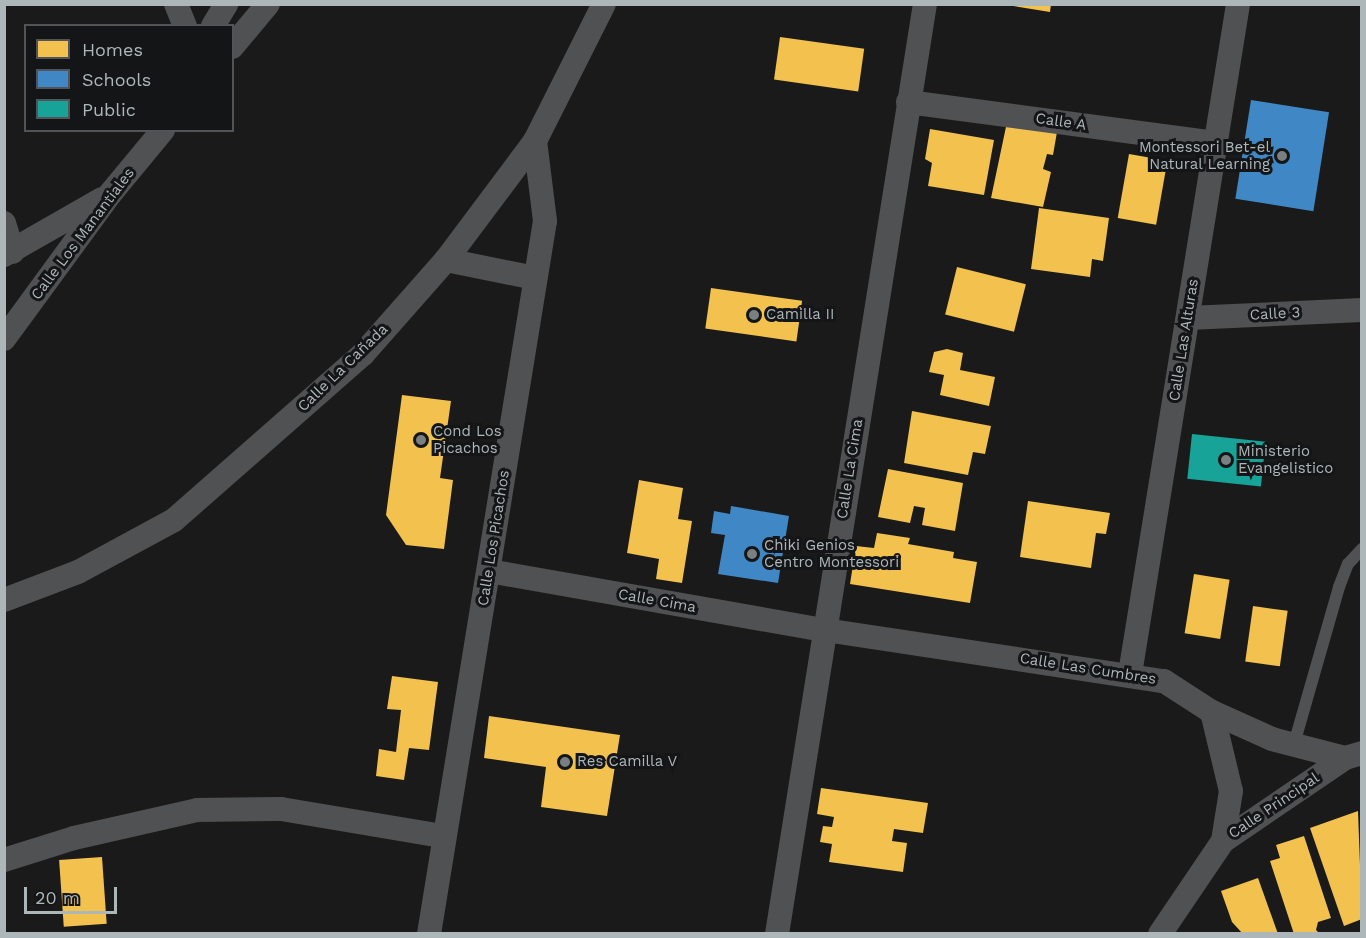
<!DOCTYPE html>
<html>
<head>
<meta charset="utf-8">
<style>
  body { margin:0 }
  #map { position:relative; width:1366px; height:938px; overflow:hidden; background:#1a1a1a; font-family:"Work Sans",sans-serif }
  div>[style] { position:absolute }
  .homes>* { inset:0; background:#f2c14e; transform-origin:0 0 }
  .schools>* { inset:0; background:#3f88c5; transform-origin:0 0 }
  .public>* { inset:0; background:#17a398; transform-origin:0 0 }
  .lane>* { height:12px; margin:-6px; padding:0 6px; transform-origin:6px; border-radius:6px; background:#4f5152 }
  .street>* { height:24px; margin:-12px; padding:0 12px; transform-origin:12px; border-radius:12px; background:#4f5152 }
  .dots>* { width:16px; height:16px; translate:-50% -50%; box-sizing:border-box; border:3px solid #141516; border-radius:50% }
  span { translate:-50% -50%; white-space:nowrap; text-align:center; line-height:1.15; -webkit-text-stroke:6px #141516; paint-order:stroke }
  .street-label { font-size:15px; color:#adb6b9 }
  .poi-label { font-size:15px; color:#adb6b9 }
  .right { translate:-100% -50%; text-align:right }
  .left { translate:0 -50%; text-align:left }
  .frame { position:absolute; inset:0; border:6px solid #adb6b9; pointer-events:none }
  .legend { position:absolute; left:24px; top:24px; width:210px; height:108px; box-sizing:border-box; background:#141516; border:2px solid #515557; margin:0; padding:8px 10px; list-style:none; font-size:18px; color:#adb6b9 }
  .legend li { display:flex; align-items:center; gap:12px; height:30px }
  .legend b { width:30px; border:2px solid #515557 }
  .scale { position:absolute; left:24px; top:887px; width:93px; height:27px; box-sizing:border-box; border:3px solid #adb6b9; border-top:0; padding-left:8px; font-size:18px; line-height:21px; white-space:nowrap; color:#adb6b9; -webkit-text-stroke:4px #141516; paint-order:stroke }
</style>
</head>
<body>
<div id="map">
  <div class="homes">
    <div style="clip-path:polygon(1001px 4px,1051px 4px,1050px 12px)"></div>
    <div style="left:780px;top:37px;width:85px;height:43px;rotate:8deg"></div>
    <div style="clip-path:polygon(1007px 122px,1057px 132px,1053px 155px,1047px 154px,1043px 169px,1051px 172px,1043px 207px,991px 198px)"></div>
    <div style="clip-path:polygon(930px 129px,994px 140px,984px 195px,928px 186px,932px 163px,925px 159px)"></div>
    <div style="left:1129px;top:154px;width:39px;height:65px;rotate:10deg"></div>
    <div style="clip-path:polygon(1039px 208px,1109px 218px,1103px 261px,1092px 259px,1090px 277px,1031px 269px)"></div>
    <div style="left:957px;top:267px;width:71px;height:49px;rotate:14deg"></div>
    <div style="left:711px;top:288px;width:92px;height:41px;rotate:8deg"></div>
    <div style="clip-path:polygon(947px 349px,963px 353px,960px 370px,995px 377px,989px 406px,940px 395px,944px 375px,929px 372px,934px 352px)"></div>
    <div style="clip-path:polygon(402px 395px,451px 401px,440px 478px,453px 480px,444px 549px,406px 545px,386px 515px)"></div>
    <div style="clip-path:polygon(912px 411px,991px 426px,985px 454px,973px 452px,968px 475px,904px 463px)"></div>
    <div style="clip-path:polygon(888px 469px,963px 483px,955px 531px,922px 525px,925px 508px,914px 506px,910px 523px,878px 517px)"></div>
    <div style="clip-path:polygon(639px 480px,683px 488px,678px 519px,692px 521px,682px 583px,656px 579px,659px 559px,627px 553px)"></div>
    <div style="clip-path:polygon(1028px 501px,1110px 513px,1106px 534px,1096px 533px,1091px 568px,1020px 557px)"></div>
    <div style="clip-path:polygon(877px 533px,910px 538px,908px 544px,954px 552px,953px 558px,977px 562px,970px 603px,850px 584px,856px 546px,874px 548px)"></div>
    <div style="left:1194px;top:574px;width:36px;height:60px;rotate:9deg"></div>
    <div style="left:1253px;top:606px;width:35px;height:56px;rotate:8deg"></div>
    <div style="clip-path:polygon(392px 676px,438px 682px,429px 750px,409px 748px,404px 780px,376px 776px,379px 749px,396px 752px,401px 710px,387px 709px)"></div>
    <div style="clip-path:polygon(489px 716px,620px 735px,607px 816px,541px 807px,546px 767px,484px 758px)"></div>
    <div style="clip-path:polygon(821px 788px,928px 803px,923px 833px,894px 829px,892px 841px,907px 843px,903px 872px,829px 862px,832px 844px,820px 842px,823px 826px,832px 827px,834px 817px,817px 814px)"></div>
    <div style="clip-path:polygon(1358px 811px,1362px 919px,1344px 926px,1310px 828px)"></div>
    <div style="clip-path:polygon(1304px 836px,1331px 918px,1318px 922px,1316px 930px,1320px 934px,1294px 934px,1270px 861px,1280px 858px,1276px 845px)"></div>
    <div style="left:102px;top:857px;width:67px;height:43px;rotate:86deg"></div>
    <div style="clip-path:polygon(1258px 878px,1278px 934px,1243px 934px,1232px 922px,1221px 891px)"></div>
  </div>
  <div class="schools">
    <div style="left:1251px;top:100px;width:79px;height:100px;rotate:9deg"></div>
    <div style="clip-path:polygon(731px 506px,789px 516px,778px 583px,718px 574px,725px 535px,711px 533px,714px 511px,730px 514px)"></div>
  </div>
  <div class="public">
    <div style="left:1192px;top:434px;width:74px;height:45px;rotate:6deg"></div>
  </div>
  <div class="lane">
    <div style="left:1294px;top:744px;width:163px;rotate:-74deg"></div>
    <div style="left:1339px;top:587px;width:25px;rotate:-69deg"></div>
    <div style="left:1348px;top:564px;width:21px;rotate:-47deg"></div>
  </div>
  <div class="street">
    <div style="left:176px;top:4px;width:24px;rotate:68deg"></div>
    <div style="left:213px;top:26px;width:26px;rotate:-59deg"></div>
    <div style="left:232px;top:47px;width:56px;rotate:-50.1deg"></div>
    <div style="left:908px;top:102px;width:310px;rotate:7.6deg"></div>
    <div style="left:4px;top:223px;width:30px;rotate:73deg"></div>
    <div style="left:4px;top:255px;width:113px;rotate:-29.7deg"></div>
    <div style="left:446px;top:260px;width:91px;rotate:11.4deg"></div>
    <div style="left:1188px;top:318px;width:174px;rotate:-2.6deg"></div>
    <div style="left:4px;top:339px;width:180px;rotate:-53.8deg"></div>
    <div style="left:110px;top:194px;width:83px;rotate:-50.4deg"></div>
    <div style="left:489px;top:571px;width:341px;rotate:10deg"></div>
    <div style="left:825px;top:630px;width:343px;rotate:8.6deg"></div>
    <div style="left:1164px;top:681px;width:57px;rotate:32.9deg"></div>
    <div style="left:1212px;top:712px;width:81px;rotate:76.5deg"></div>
    <div style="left:1231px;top:791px;width:51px;rotate:99.1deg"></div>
    <div style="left:4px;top:600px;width:79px;rotate:-20.7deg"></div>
    <div style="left:78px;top:572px;width:109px;rotate:-28.4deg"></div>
    <div style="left:174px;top:520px;width:252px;rotate:-41.3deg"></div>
    <div style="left:363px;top:354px;width:125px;rotate:-48.6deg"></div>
    <div style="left:446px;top:260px;width:149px;rotate:-53.2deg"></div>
    <div style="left:535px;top:141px;width:153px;rotate:-63.3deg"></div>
    <div style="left:1130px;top:674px;width:679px;rotate:-80.84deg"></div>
    <div style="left:1212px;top:712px;width:66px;rotate:24.2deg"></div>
    <div style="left:1272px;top:739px;width:75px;rotate:14.6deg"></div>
    <div style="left:4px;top:860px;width:73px;rotate:-17.4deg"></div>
    <div style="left:74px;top:838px;width:126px;rotate:-12.8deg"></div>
    <div style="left:197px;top:810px;width:84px;rotate:-0.7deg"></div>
    <div style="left:281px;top:809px;width:164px;rotate:9.5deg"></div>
    <div style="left:429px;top:934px;width:722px;rotate:-80.76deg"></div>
    <div style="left:545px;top:221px;width:81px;rotate:-97.1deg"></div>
    <div style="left:777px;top:934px;width:942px;rotate:-80.96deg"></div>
    <div style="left:1160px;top:934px;width:112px;rotate:-55.9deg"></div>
    <div style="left:1223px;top:841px;width:148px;rotate:-34.2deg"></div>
    <div style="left:1345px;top:758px;width:18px;rotate:-16deg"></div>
  </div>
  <div class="dots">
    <div style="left:1282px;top:156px;background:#7a7f81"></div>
    <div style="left:754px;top:315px;background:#7a7f81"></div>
    <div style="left:421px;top:440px;background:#7a7f81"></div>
    <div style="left:1226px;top:460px;background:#7a7f81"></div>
    <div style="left:752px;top:554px;background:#7a7f81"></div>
    <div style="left:565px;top:762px;background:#7a7f81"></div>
  </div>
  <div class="street-label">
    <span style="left:1061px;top:122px;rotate:8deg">Calle A</span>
    <span style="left:83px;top:234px;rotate:-53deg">Calle Los Manantiales</span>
    <span style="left:1275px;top:314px;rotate:-3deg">Calle 3</span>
    <span style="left:1184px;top:340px;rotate:-81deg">Calle Las Alturas</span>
    <span style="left:343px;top:368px;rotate:-44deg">Calle La Cañada</span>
    <span style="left:850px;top:469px;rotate:-81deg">Calle La Cima</span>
    <span style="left:494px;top:538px;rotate:-81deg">Calle Los Picachos</span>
    <span style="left:657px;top:601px;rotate:10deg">Calle Cima</span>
    <span style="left:1088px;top:669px;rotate:9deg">Calle Las Cumbres</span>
    <span style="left:1274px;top:806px;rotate:-34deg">Calle Principal</span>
  </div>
  <div class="poi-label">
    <span class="right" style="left:1270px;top:156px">Montessori Bet-el<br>Natural Learning</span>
    <span class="left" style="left:766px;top:315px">Camilla II</span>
    <span class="left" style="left:433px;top:440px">Cond Los<br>Picachos</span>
    <span class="left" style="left:1238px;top:460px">Ministerio<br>Evangelistico</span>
    <span class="left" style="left:764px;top:554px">Chiki Genios<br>Centro Montessori</span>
    <span class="left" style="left:577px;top:762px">Res Camilla V</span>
  </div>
  <div class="frame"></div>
  <ul class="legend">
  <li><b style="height:16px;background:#f2c14e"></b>Homes</li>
  <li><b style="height:16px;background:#3f88c5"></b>Schools</li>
  <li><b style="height:16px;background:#17a398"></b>Public</li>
  </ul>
  <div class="scale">20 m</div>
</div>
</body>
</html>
